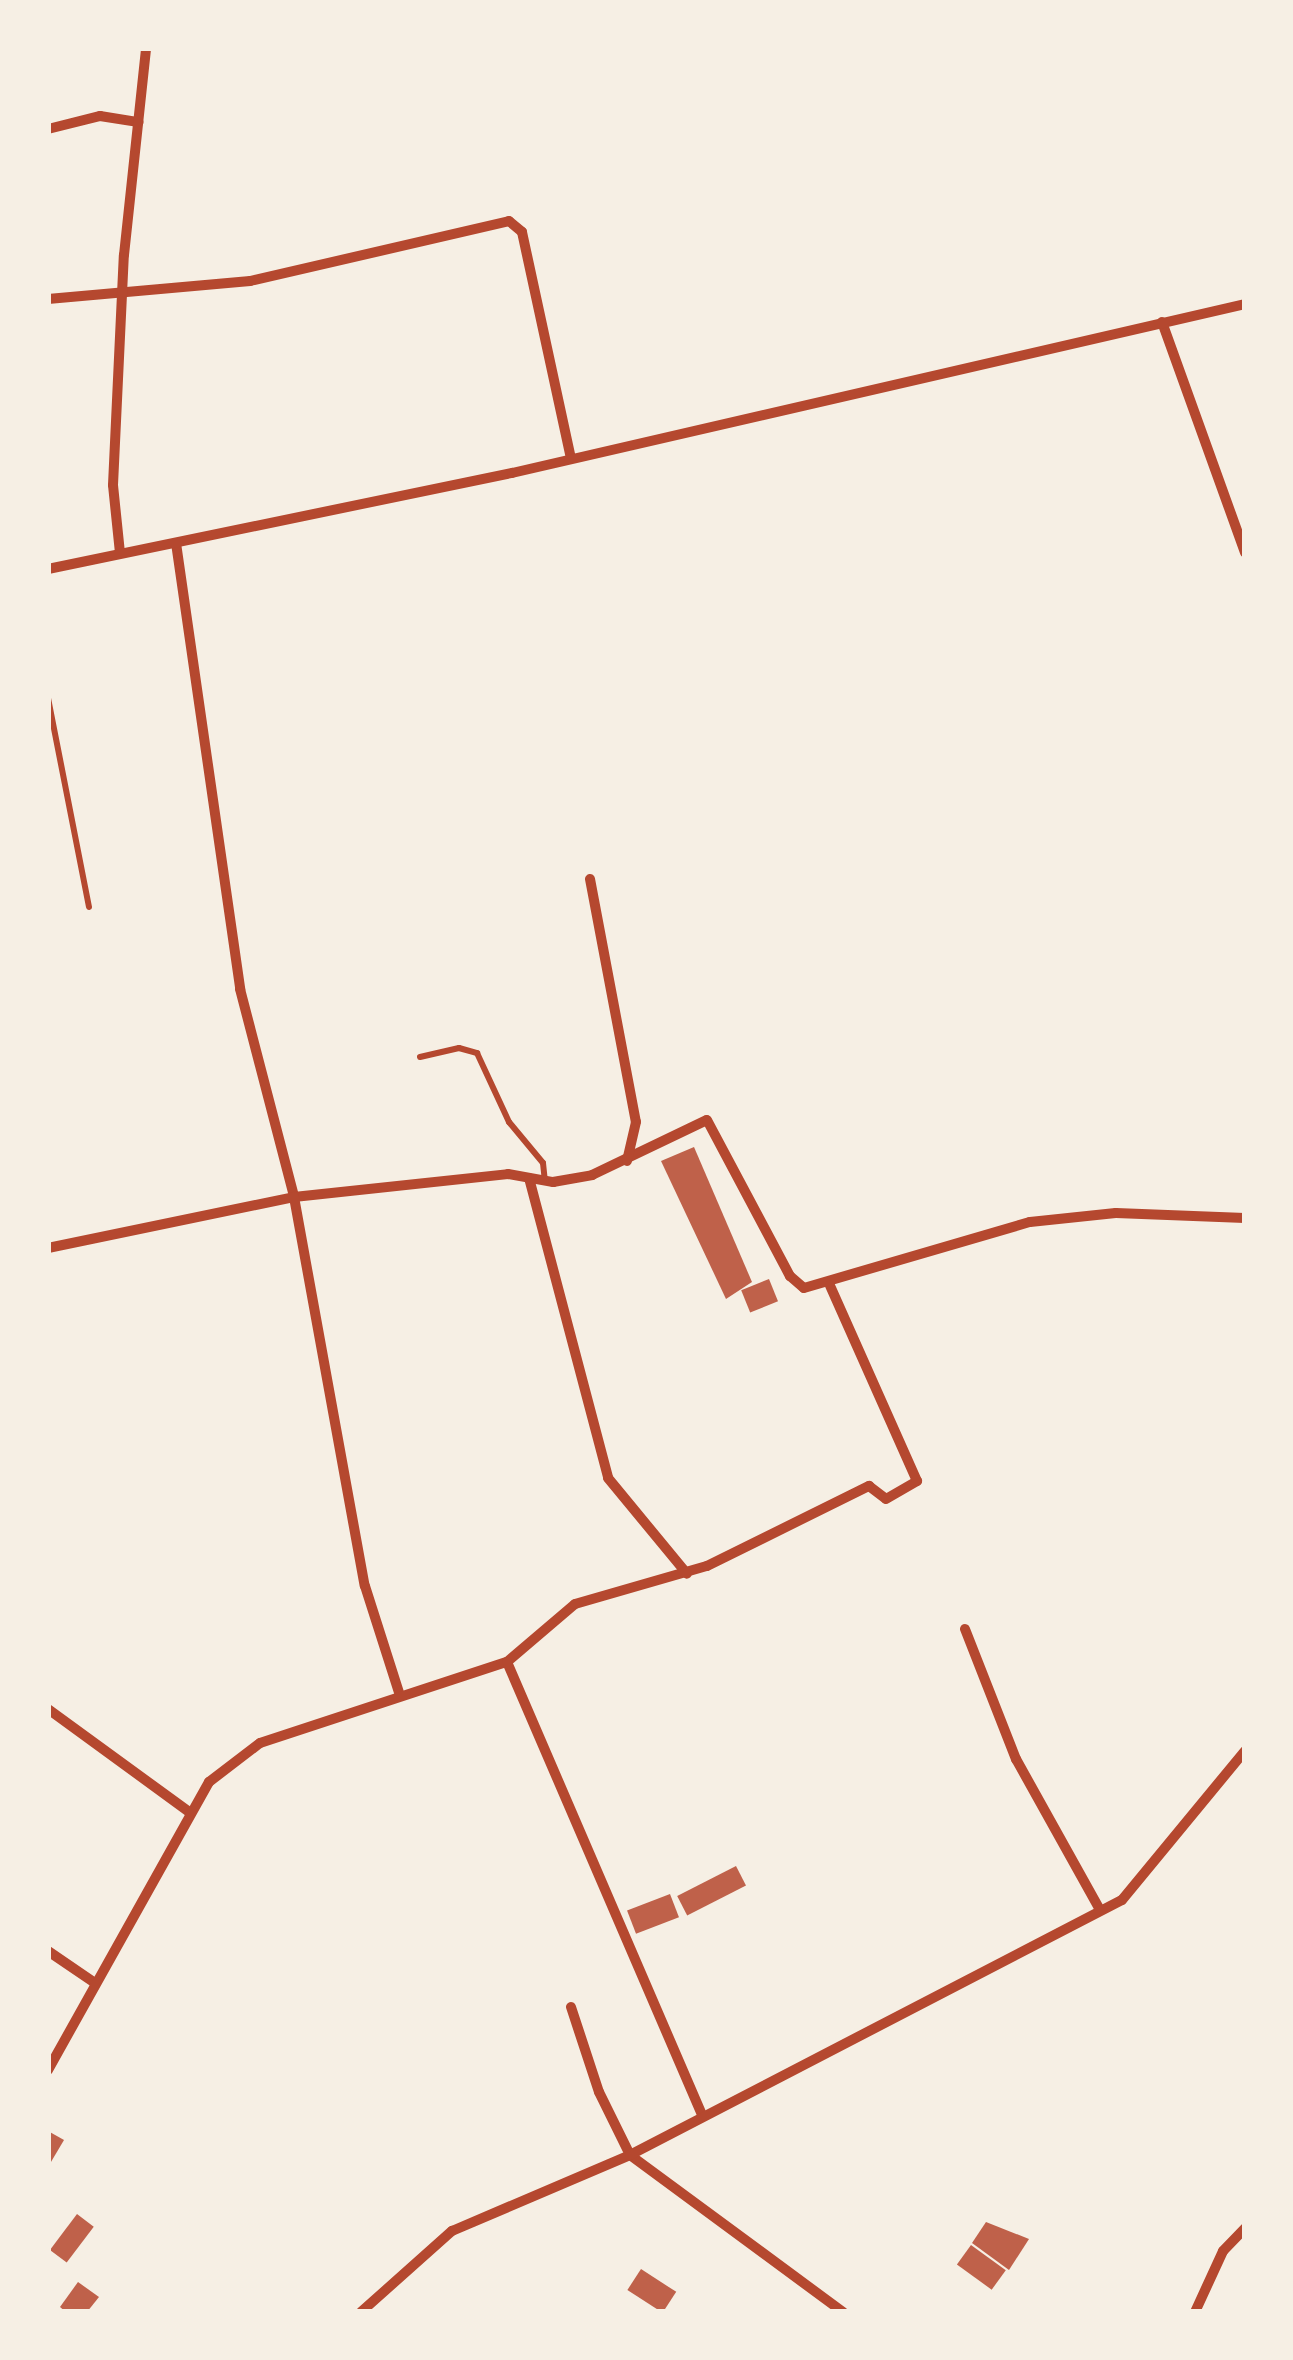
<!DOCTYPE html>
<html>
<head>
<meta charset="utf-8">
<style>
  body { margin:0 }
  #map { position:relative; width:1293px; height:2360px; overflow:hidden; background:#f6efe4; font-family:"Space Grotesk",sans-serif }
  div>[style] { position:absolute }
  .building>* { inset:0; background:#bf614a; transform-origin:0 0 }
  .service>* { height:6px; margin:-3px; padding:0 3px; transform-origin:3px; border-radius:3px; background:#b5482f }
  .minor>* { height:10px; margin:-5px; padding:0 5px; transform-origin:5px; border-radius:5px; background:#b5482f }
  span { translate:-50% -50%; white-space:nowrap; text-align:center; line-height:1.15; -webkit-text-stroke:12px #f6efe4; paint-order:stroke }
  .frame { position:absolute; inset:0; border:51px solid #f6efe4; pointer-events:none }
</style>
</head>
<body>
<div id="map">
  <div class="building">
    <div style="clip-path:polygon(694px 1147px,752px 1282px,726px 1299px,661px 1161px)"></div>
    <div style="left:769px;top:1279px;width:24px;height:30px;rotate:68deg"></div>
    <div style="left:736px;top:1866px;width:22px;height:66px;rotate:63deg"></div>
    <div style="left:670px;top:1894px;width:25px;height:46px;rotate:69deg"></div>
    <div style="clip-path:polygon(48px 2131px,64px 2140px,48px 2167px)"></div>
    <div style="left:77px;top:2214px;width:21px;height:45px;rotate:37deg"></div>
    <div style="clip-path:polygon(986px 2222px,1029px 2239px,1009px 2270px,972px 2243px)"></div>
    <div style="left:971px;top:2245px;width:43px;height:24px;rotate:36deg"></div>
    <div style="left:641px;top:2269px;width:42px;height:25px;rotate:33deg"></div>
    <div style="clip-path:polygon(78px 2282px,99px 2297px,87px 2312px,66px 2312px,60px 2307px)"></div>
  </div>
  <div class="service">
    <div style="left:48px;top:698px;width:213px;rotate:78.9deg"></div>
    <div style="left:420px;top:1057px;width:40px;rotate:-13deg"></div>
    <div style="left:459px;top:1048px;width:19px;rotate:16deg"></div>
    <div style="left:477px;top:1053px;width:76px;rotate:65.1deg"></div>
    <div style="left:509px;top:1122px;width:53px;rotate:50.3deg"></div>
    <div style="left:543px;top:1163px;width:18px;rotate:84deg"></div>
  </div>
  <div class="minor">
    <div style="left:48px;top:129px;width:54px;rotate:-14deg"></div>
    <div style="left:100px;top:116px;width:39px;rotate:9deg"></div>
    <div style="left:48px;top:299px;width:203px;rotate:-5.1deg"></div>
    <div style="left:250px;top:281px;width:266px;rotate:-13deg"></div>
    <div style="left:509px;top:221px;width:17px;rotate:40deg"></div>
    <div style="left:522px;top:232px;width:231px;rotate:77.8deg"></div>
    <div style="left:1162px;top:322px;width:245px;rotate:70.2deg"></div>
    <div style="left:176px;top:543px;width:451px;rotate:81.8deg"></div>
    <div style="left:240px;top:989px;width:215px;rotate:75.4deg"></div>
    <div style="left:294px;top:1197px;width:215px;rotate:-6.1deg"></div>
    <div style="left:508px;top:1174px;width:46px;rotate:10.1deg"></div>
    <div style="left:553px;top:1182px;width:40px;rotate:-10deg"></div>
    <div style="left:592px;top:1175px;width:127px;rotate:-25.6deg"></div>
    <div style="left:707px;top:1120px;width:177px;rotate:62deg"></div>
    <div style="left:790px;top:1276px;width:18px;rotate:41deg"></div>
    <div style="left:804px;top:1288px;width:235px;rotate:-16.3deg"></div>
    <div style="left:1030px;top:1222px;width:86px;rotate:-6deg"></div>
    <div style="left:1116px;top:1213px;width:129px;rotate:2.2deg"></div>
    <div style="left:120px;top:553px;width:68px;rotate:-95.9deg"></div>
    <div style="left:113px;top:485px;width:230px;rotate:-87.3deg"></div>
    <div style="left:124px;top:255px;width:208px;rotate:-83.9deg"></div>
    <div style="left:48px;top:569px;width:474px;rotate:-11.7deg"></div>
    <div style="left:512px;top:473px;width:752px;rotate:-12.98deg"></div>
    <div style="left:590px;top:879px;width:247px;rotate:79.3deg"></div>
    <div style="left:636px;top:1122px;width:40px;rotate:103deg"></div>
    <div style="left:529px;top:1178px;width:310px;rotate:75.2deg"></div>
    <div style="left:608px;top:1478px;width:124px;rotate:50.5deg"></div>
    <div style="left:48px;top:1248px;width:251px;rotate:-11.7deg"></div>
    <div style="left:294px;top:1197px;width:395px;rotate:79.7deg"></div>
    <div style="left:365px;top:1586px;width:115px;rotate:72.3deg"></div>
    <div style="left:965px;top:1629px;width:140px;rotate:68.6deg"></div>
    <div style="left:1016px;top:1759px;width:173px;rotate:60.9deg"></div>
    <div style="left:507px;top:1662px;width:89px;rotate:-40.5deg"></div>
    <div style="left:575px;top:1604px;width:137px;rotate:-16.1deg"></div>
    <div style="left:707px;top:1566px;width:181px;rotate:-26.3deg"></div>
    <div style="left:869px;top:1486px;width:21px;rotate:37deg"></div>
    <div style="left:886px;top:1499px;width:36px;rotate:-30deg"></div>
    <div style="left:917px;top:1481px;width:214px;rotate:-114deg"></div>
    <div style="left:48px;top:1709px;width:175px;rotate:36.1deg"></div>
    <div style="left:48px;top:1951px;width:57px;rotate:34.2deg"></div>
    <div style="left:571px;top:2007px;width:89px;rotate:71.8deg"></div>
    <div style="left:599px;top:2092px;width:70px;rotate:63.8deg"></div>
    <div style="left:630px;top:2155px;width:265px;rotate:36.4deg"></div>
    <div style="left:48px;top:2070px;width:330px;rotate:-60.8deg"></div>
    <div style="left:209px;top:1782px;width:64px;rotate:-37.4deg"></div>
    <div style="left:260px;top:1743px;width:260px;rotate:-18.2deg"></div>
    <div style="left:507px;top:1662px;width:493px;rotate:66.7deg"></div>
    <div style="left:361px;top:2312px;width:122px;rotate:-41.7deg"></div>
    <div style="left:452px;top:2231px;width:194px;rotate:-23.1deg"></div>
    <div style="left:630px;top:2155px;width:554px;rotate:-27.4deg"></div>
    <div style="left:1122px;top:1900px;width:193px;rotate:-50.5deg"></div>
    <div style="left:1195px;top:2312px;width:67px;rotate:-65.3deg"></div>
    <div style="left:1223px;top:2251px;width:32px;rotate:-46deg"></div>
  </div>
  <div class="frame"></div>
</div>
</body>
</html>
